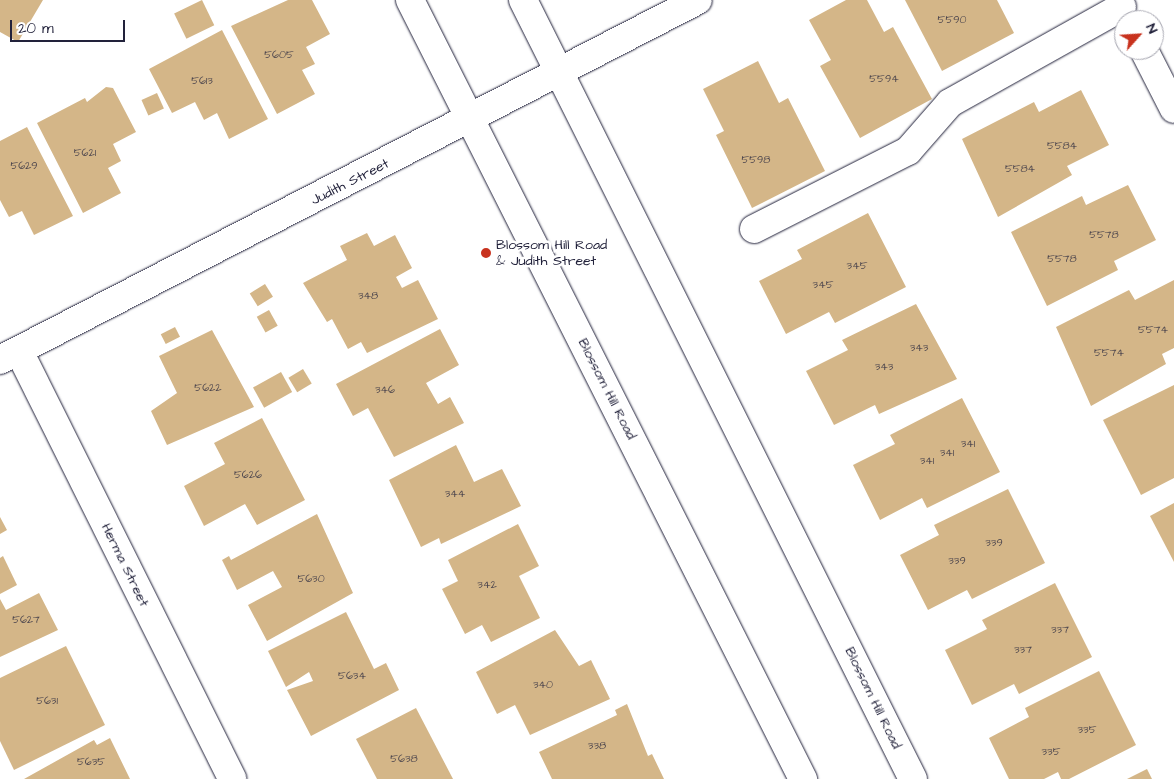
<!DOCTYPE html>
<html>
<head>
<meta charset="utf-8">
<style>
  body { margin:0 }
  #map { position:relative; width:1174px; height:779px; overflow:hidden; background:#fff; font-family:"Architects Daughter",sans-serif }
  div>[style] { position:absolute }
  .building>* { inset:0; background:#d4b688; transform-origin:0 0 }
  .roads { filter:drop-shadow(0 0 1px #22223b) drop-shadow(0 0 1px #22223b) }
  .minor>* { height:28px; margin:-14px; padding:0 14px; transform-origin:14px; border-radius:14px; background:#fff }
  .major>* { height:28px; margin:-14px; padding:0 14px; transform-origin:14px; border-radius:14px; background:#fff }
  .dots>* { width:14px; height:14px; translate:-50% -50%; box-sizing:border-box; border:2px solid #fff; border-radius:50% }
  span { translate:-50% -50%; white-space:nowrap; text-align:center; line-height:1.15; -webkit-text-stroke:5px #fff; paint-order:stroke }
  .number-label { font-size:11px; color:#4e474e }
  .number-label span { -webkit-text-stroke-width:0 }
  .street-label { font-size:14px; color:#22223b }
  .poi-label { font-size:14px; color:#22223b }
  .left { translate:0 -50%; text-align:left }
  .north { position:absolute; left:1114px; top:10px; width:50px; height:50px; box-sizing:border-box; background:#fff; border:1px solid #a7a7b1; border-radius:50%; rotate:64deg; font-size:14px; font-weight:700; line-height:20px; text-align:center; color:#22223b }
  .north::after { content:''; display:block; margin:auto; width:18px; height:22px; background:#c8321e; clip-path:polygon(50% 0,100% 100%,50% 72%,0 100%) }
  .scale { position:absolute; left:10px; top:20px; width:115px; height:22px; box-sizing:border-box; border:2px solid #22223b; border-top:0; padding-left:6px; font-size:15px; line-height:18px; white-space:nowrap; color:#22223b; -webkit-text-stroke:4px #fff; paint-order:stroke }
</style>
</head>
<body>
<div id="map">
  <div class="building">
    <div style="clip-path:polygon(0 0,43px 0,18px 42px,0 32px)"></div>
    <div style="left:202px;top:0;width:28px;height:31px;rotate:64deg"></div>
    <div style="clip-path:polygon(288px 0,312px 0,330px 34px,306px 47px,315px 64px,302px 70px,315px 94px,277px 114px,231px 26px)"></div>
    <div style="clip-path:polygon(846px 0,867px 0,884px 32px,893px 27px,932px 99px,860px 138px,820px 66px,831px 60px,809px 20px)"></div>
    <div style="clip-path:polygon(905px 0,997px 0,1014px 33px,942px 71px)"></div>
    <div style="clip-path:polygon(222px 30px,268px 119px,229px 139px,217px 113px,204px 120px,195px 102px,172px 113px,149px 69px)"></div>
    <div style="clip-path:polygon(758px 61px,779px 103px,788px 98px,825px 171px,752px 208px,716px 135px,724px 131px,703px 89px)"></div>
    <div style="clip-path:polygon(106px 87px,113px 88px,136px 132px,113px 144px,121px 161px,108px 168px,121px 193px,83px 213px,37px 123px,85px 98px,87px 102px)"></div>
    <div style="clip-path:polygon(1081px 90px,1109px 145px,1067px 166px,1072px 175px,998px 217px,962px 139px,1034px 102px,1039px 112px)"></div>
    <div style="left:157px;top:93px;width:17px;height:17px;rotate:66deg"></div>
    <div style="clip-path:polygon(27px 127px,73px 216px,34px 235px,22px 211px,9px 217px,0 200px,0 141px)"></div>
    <div style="clip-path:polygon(1128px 185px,1156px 240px,1114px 261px,1118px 270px,1047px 306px,1011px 232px,1082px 196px,1086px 205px)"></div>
    <div style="clip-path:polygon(868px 213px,906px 287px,835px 323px,829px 312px,786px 334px,759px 281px,802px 259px,797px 250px)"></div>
    <div style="clip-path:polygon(367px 233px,374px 246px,395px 235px,412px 268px,396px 277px,402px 288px,418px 280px,438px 319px,367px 353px,361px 342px,348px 349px,332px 319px,327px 322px,303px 283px,347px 260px,340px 246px)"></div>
    <div style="clip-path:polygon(1174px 280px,1174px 348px,1162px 354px,1166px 364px,1091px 406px,1056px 327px,1129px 290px,1135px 300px)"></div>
    <div style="left:265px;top:284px;width:15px;height:18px;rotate:58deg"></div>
    <div style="clip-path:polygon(916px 304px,957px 379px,879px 414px,875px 405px,834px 425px,806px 371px,848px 350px,842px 340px)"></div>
    <div style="left:269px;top:310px;width:18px;height:14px;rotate:61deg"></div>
    <div style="left:175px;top:327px;width:11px;height:16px;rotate:63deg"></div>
    <div style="clip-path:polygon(440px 329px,459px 365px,426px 383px,438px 404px,450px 397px,464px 423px,394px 457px,368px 408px,353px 416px,336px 384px)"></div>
    <div style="clip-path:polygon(212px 330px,254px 407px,167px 445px,151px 411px,177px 393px,159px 356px)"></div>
    <div style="left:303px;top:369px;width:17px;height:17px;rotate:59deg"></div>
    <div style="left:281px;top:372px;width:23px;height:32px;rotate:61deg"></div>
    <div style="clip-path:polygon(1174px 385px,1174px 478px,1141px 495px,1103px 420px)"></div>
    <div style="clip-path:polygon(962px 398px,1000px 472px,927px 508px,922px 498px,880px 520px,853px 465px,895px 444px,890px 435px)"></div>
    <div style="clip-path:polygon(262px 418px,305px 500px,257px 525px,245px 504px,204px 526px,184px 486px,225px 464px,214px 443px)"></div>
    <div style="clip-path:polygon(456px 445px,474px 482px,502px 469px,521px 506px,441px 544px,439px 538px,421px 547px,389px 480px)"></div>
    <div style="clip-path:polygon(1008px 489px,1045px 563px,972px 599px,967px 590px,928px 610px,900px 555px,939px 535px,934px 525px)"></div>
    <div style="clip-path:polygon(1174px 503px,1174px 562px,1150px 516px)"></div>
    <div style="clip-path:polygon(317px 514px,353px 593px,267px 641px,248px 605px,282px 587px,273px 571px,237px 590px,222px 560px,229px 556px,231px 560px)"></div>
    <div style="clip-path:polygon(0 517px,7px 530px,0 534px)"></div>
    <div style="clip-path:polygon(518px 524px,539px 566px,519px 576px,540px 618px,491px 642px,482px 625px,465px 634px,442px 589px,458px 581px,448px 560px)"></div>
    <div style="clip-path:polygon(3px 556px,17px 585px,0 594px,0 558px)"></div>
    <div style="clip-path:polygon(1055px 583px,1092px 657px,1019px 694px,1014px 684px,972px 705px,945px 650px,987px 629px,982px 620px)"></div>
    <div style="clip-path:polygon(39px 593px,58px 630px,0 657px,0 599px,6px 610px)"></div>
    <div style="clip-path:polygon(346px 612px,374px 669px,386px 663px,399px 690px,311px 736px,287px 690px,313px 681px,309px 672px,286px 687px,268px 651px)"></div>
    <div style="clip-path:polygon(555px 630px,579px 666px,591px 660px,610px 699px,530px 735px,515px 705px,497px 714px,476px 672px)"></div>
    <div style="clip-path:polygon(66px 646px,105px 725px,14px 770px,0 741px,0 678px)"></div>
    <div style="clip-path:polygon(1099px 671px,1136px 745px,1069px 779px,1061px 779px,1058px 772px,1044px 779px,1009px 779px,989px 738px,1029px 717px,1025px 708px)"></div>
    <div style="clip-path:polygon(627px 704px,648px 756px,652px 754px,664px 779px,552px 779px,539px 752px,617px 715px,615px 710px)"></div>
    <div style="clip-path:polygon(416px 708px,453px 779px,377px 779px,356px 739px)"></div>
    <div style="clip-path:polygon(110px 738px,130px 779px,24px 779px,94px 740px,97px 745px)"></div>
    <div style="clip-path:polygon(1147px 769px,1152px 779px,1127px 779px)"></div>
  </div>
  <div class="roads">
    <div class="minor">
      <div style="left:1144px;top:50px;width:66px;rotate:63deg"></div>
      <div style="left:754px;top:229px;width:173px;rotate:-26.9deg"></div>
      <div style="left:908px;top:151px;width:64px;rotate:-48.8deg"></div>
      <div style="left:950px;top:103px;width:197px;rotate:-29.2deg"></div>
      <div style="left:19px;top:351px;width:478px;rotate:63.5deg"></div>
      <div style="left:0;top:360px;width:785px;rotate:-27.28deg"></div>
    </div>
    <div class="major">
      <div style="left:410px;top:0;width:873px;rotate:63.23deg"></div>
      <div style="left:523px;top:0;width:871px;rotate:63.41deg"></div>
    </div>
  </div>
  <div class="dots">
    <div style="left:486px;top:253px;background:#c8321e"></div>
  </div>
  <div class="number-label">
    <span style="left:952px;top:20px">5590</span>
    <span style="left:279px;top:55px">5605</span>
    <span style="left:884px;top:79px">5594</span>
    <span style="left:202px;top:81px">5613</span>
    <span style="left:1062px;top:146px">5584</span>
    <span style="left:85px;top:153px">5621</span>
    <span style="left:756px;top:160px">5598</span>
    <span style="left:24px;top:166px">5629</span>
    <span style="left:1020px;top:169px">5584</span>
    <span style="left:1104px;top:235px">5578</span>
    <span style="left:1062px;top:259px">5578</span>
    <span style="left:857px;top:266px">345</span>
    <span style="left:823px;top:285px">345</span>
    <span style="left:368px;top:296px">348</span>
    <span style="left:1153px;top:330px">5574</span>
    <span style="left:919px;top:348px">343</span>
    <span style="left:1109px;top:353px">5574</span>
    <span style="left:884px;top:367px">343</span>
    <span style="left:208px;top:388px">5622</span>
    <span style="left:385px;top:390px">346</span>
    <span style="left:968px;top:444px">341</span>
    <span style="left:947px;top:453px">341</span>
    <span style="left:927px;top:461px">341</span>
    <span style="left:248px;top:475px">5626</span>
    <span style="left:455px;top:494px">344</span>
    <span style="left:994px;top:543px">339</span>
    <span style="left:957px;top:561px">339</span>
    <span style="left:311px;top:579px">5630</span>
    <span style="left:487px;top:585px">342</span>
    <span style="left:26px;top:620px">5627</span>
    <span style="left:1060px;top:630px">337</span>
    <span style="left:1023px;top:650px">337</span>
    <span style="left:352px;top:676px">5634</span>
    <span style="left:543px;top:685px">340</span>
    <span style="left:47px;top:701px">5631</span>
    <span style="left:1087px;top:730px">335</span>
    <span style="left:597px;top:746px">338</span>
    <span style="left:1051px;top:752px">335</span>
    <span style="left:404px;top:759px">5638</span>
    <span style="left:91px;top:762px">5635</span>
  </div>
  <div class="street-label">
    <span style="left:350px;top:182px;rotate:-27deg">Judith Street</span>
    <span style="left:607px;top:389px;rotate:63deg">Blossom Hill Road</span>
    <span style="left:125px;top:565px;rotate:64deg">Herma Street</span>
    <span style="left:873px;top:698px;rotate:64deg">Blossom Hill Road</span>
  </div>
  <div class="poi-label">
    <span class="left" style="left:496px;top:253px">Blossom Hill Road<br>&amp; Judith Street</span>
  </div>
  <div class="north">N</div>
  <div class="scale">20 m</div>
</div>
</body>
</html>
